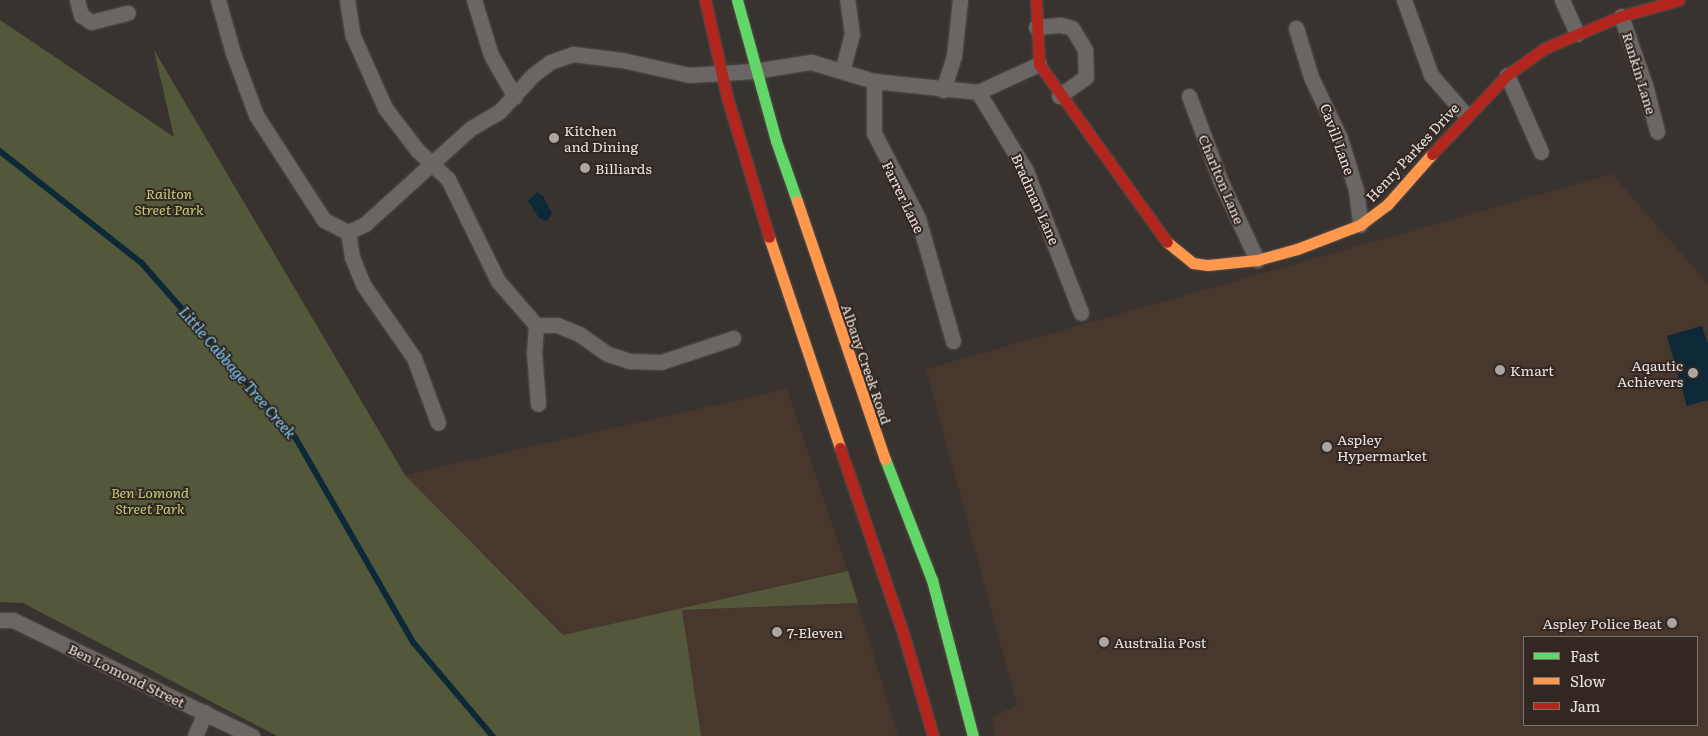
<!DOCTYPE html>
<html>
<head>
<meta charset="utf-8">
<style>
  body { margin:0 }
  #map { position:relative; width:1708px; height:736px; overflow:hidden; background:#39332f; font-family:Literata,serif }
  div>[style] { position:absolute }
  .built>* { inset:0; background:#47372d }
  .green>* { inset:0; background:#53583b }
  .water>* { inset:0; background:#0d2937 }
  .stream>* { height:5.5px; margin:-2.75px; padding:0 2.75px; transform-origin:2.75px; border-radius:2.75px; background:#0d2937 }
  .roads { filter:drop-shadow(0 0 1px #544f4c) drop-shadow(0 0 1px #544f4c) }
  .street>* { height:15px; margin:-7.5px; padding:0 7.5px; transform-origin:7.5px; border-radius:7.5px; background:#6a6663 }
  .fast>* { height:11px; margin:-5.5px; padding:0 5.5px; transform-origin:5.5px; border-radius:5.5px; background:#63d668 }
  .slow>* { height:11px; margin:-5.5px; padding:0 5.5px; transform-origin:5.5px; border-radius:5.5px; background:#ff974d }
  .jam>* { height:11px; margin:-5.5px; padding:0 5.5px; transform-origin:5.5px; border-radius:5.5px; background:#b3261e }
  .dots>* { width:14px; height:14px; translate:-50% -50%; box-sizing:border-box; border:2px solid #332821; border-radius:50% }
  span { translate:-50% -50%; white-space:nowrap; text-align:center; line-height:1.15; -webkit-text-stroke:4px #332821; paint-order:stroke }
  .street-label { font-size:14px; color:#eae2de }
  .poi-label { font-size:14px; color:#eae2de }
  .left { translate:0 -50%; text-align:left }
  .right { translate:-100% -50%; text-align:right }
  .park-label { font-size:14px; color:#c0cf7d; font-style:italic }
  .water-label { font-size:15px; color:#77ccfb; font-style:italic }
  .legend { position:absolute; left:1523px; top:636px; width:175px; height:90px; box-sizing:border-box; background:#332821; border:1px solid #7c726d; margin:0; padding:6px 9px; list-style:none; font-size:15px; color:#eae2de }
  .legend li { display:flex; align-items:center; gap:10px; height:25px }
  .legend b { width:25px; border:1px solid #7c726d }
</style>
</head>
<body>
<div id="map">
  <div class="built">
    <div style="clip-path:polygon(evenodd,1612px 174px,1708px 284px,1708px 736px,995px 736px,992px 717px,1017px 705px,926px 369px,1612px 174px,1524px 637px,1697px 637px,1697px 725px,1524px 725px,1524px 637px)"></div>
    <div style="clip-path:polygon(787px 389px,848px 571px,685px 610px,858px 603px,898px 736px,701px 736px,681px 610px,564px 635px,405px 475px)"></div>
  </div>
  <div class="green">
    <div style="clip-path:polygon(0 20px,174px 137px,154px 50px,405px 475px,563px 635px,848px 571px,858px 603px,682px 610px,701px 736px,277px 736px,23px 603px,0 602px)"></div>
  </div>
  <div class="water">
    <div style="clip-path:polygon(537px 192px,543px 196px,552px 213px,547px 221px,539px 218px,528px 201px)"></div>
    <div style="clip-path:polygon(1702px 326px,1708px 345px,1708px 400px,1687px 406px,1667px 336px)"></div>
  </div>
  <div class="stream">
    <div style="left:0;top:151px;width:181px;rotate:38.3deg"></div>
    <div style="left:142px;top:263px;width:233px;rotate:48.7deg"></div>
    <div style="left:296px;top:438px;width:237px;rotate:60.1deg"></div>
    <div style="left:414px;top:643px;width:122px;rotate:49.7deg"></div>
  </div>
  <div class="roads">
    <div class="street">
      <div style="left:77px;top:0;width:16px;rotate:75deg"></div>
      <div style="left:81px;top:15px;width:12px;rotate:35deg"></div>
      <div style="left:91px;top:22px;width:38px;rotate:-14deg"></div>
      <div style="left:218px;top:0;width:55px;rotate:74.2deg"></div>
      <div style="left:233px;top:53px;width:66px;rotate:69.6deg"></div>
      <div style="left:256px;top:115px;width:125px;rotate:57.1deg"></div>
      <div style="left:324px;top:220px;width:27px;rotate:27deg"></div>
      <div style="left:348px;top:232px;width:25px;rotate:81deg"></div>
      <div style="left:352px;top:257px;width:31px;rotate:68deg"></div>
      <div style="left:364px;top:286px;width:88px;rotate:55.2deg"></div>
      <div style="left:414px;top:358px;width:69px;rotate:69.7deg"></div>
      <div style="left:347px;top:0;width:36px;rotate:81deg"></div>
      <div style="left:353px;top:36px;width:79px;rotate:66deg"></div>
      <div style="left:385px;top:108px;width:54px;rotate:52.5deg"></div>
      <div style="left:418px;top:151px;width:41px;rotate:43deg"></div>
      <div style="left:448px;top:179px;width:114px;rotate:63.9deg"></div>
      <div style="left:498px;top:281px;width:58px;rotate:49.2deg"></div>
      <div style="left:536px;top:325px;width:21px"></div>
      <div style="left:557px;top:325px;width:24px;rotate:22deg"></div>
      <div style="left:579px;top:334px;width:35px;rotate:35deg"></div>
      <div style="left:608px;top:354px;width:23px;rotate:18deg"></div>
      <div style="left:630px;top:361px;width:31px;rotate:2deg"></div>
      <div style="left:661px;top:362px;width:76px;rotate:-18.4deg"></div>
      <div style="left:474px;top:0;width:58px;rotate:72.8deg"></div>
      <div style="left:491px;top:55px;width:48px;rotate:60.3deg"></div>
      <div style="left:1404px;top:0;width:80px;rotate:70.2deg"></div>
      <div style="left:1431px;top:75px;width:53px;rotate:48.8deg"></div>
      <div style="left:1562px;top:0;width:37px;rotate:66deg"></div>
      <div style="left:1621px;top:16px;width:73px;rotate:70.8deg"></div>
      <div style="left:1645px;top:85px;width:48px;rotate:75.4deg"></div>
      <div style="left:1036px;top:27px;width:25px;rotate:-5deg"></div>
      <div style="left:1061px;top:25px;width:11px;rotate:15deg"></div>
      <div style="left:1072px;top:28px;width:26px;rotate:59deg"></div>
      <div style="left:1085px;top:50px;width:27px;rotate:88deg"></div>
      <div style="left:1086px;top:77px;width:33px;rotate:145deg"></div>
      <div style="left:1296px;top:28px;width:51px;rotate:73deg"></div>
      <div style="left:1311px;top:77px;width:68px;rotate:64.6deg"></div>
      <div style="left:1340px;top:138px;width:54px;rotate:72.9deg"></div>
      <div style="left:1356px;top:190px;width:35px;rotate:83deg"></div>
      <div style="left:842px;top:71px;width:38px;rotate:-75deg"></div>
      <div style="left:852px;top:34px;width:34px;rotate:-98deg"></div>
      <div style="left:1507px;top:75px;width:84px;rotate:66.2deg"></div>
      <div style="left:874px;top:81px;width:52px;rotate:90deg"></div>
      <div style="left:874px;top:133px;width:96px;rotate:62.6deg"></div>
      <div style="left:918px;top:218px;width:128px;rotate:74.1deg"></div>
      <div style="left:943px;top:90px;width:36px;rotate:-72deg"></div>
      <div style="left:954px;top:56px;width:56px;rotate:-83.9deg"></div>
      <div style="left:978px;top:92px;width:92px;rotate:58.7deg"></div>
      <div style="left:1026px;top:171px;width:152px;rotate:68.8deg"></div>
      <div style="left:1189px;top:96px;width:90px;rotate:69.7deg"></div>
      <div style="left:1220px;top:180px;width:88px;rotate:65.2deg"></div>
      <div style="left:348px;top:232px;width:19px;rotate:-25deg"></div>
      <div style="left:365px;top:224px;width:143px;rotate:-42.2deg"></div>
      <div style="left:471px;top:128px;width:32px;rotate:-30deg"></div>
      <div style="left:499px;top:112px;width:50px;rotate:-47.4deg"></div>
      <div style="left:533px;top:75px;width:21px;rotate:-37deg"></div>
      <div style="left:550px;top:62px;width:24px;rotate:-19deg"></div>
      <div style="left:573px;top:54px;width:49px;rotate:7deg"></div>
      <div style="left:622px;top:60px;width:69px;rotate:12.6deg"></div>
      <div style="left:689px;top:75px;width:65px;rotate:-3.5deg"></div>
      <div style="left:754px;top:71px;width:58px;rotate:-9deg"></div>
      <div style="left:811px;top:62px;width:66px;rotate:16.8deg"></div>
      <div style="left:874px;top:81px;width:105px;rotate:6deg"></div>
      <div style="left:978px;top:92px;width:67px;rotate:-24.7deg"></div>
      <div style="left:536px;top:325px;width:27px;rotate:94deg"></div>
      <div style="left:534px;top:352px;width:52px;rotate:85.6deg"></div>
      <div style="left:0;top:620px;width:13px"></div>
      <div style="left:13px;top:620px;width:266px;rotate:25.9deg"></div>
      <div style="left:195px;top:736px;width:26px;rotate:-67deg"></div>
    </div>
    <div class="fast">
      <div style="left:737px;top:0;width:146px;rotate:74.5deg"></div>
      <div style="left:776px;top:141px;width:64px;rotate:70.7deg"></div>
      <div style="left:885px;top:459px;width:130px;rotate:68.8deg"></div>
      <div style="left:932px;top:580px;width:161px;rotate:75.3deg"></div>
    </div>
    <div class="slow">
      <div style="left:797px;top:201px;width:273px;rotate:71.2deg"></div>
      <div style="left:769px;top:237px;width:223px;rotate:71.4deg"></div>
      <div style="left:1167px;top:242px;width:33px;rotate:39deg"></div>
      <div style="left:1193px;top:263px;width:15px;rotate:8deg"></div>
      <div style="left:1208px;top:265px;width:49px;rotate:-5.8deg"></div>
      <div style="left:1257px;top:260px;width:41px;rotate:-15.4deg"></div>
      <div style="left:1297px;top:249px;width:67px;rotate:-20.9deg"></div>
      <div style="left:1360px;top:225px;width:34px;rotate:-37deg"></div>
      <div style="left:1387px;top:205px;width:68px;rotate:-48.6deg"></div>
    </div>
    <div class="jam">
      <div style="left:705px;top:0;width:99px;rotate:77.2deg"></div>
      <div style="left:727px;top:97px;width:146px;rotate:73.3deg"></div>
      <div style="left:1036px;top:0;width:64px;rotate:87.3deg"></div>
      <div style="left:1039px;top:64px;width:219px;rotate:54.3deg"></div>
      <div style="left:1432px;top:154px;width:109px;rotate:-46.5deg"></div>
      <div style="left:1507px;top:75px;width:47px;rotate:-35.4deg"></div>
      <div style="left:1545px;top:48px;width:82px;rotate:-22.8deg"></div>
      <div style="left:1621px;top:16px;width:60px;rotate:-15.4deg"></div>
      <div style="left:840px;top:448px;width:199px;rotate:71.2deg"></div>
      <div style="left:904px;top:636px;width:104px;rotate:73.8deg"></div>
    </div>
  </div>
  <div class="dots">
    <div style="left:554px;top:138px;background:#aca5a1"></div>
    <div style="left:585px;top:168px;background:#aca5a1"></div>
    <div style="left:1500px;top:370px;background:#aca5a1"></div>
    <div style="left:1693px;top:373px;background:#aca5a1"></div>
    <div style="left:1327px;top:447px;background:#aca5a1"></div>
    <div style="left:1672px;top:623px;background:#aca5a1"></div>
    <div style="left:777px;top:632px;background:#aca5a1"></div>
    <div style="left:1104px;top:642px;background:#aca5a1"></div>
  </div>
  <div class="street-label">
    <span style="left:1640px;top:73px;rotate:73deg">Rankin Lane</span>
    <span style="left:1338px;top:139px;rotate:70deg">Cavill Lane</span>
    <span style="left:1412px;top:152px;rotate:-47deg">Henry Parkes Drive</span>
    <span style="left:1222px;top:179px;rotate:67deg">Charlton Lane</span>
    <span style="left:904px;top:197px;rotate:64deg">Farrer Lane</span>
    <span style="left:1036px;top:199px;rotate:66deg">Bradman Lane</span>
    <span style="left:867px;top:364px;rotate:71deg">Albany Creek Road</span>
    <span style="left:127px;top:675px;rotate:26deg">Ben Lomond Street</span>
  </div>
  <div class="poi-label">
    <span class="left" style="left:564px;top:138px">Kitchen<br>and Dining</span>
    <span class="left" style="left:595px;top:168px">Billiards</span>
    <span class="right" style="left:1683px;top:373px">Aqautic<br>Achievers</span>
    <span class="left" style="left:1510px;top:370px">Kmart</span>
    <span class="left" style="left:1337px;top:447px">Aspley<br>Hypermarket</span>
    <span class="right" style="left:1662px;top:623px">Aspley Police Beat</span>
    <span class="left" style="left:787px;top:632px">7-Eleven</span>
    <span class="left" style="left:1114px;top:642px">Australia Post</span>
  </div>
  <div class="park-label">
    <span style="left:169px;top:201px">Railton<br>Street Park</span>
    <span style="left:150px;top:500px">Ben Lomond<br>Street Park</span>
  </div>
  <div class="water-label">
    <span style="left:238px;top:372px;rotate:49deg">Little Cabbage Tree Creek</span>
  </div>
  <ul class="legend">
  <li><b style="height:6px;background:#63d668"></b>Fast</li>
  <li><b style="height:6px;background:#ff974d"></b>Slow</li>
  <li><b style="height:6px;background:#b3261e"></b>Jam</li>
  </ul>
</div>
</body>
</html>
